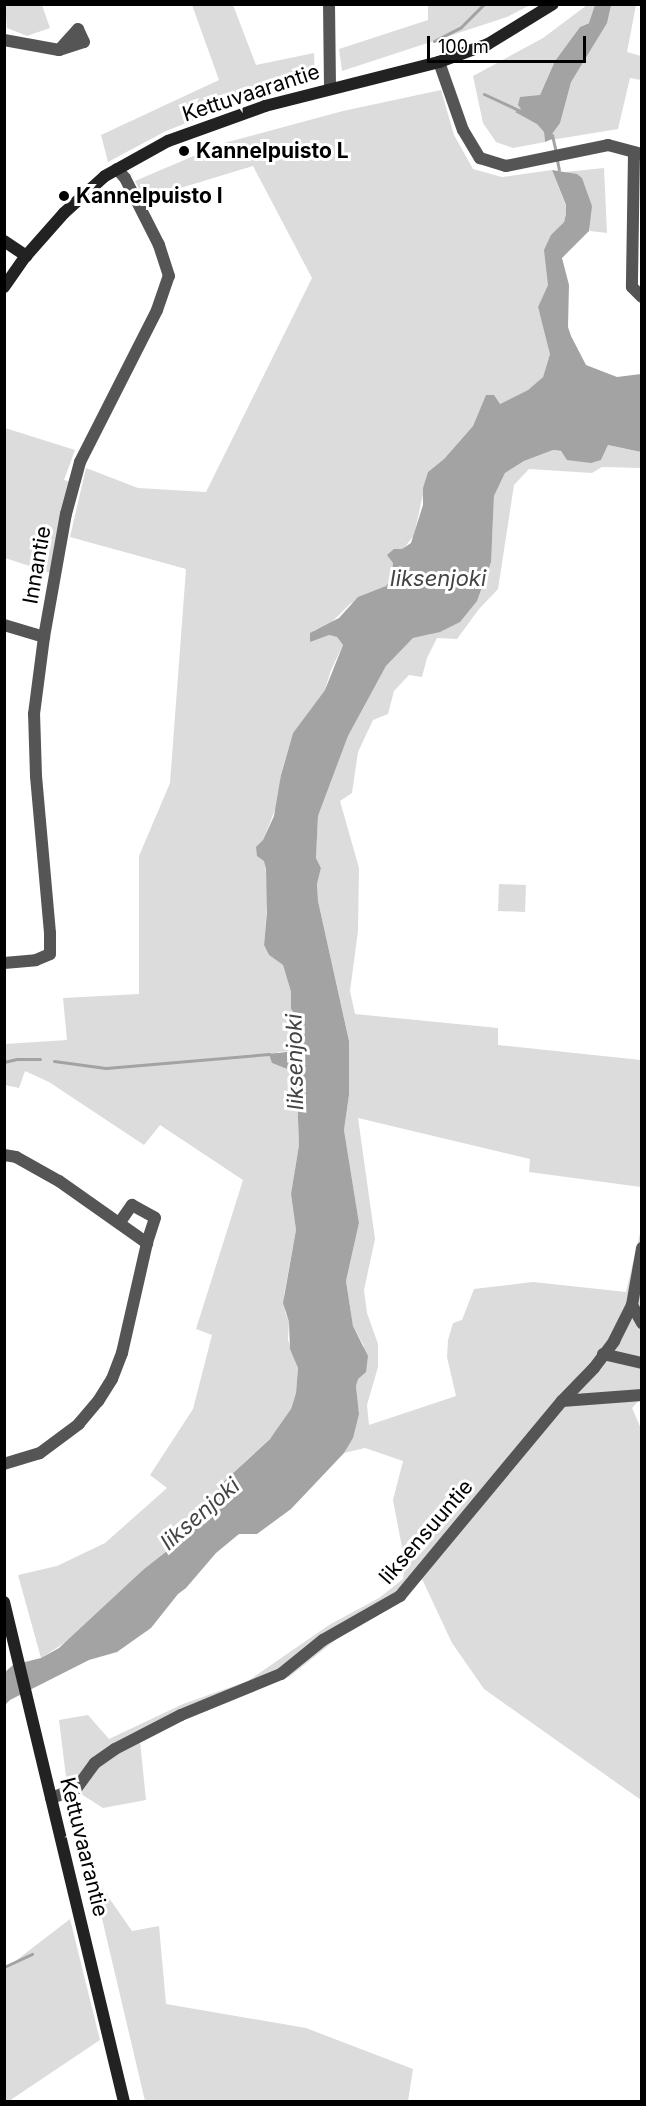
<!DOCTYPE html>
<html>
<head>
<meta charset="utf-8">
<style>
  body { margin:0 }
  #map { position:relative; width:646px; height:2106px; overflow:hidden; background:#fff; font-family:Inter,sans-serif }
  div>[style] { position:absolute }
  .green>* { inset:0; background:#dcdcdc; transform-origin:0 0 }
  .water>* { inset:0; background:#a3a3a3 }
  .stream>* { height:3px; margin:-1.5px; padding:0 1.5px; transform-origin:1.5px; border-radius:1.5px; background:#a3a3a3 }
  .street>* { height:12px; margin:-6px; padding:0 6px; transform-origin:6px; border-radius:6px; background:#555 }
  .secondary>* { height:12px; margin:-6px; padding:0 6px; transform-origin:6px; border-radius:6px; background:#222 }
  .dots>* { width:16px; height:16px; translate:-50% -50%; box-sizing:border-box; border:3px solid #fff; border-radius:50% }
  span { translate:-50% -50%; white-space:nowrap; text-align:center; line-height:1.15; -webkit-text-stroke:6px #fff; paint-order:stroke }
  .street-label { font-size:21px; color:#000 }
  .poi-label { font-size:21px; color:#000; font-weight:700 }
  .left { translate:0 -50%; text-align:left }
  .water-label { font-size:22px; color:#444; font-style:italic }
  .frame { position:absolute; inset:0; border:6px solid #000; pointer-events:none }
  .scale { position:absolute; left:427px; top:36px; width:159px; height:27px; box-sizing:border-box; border:3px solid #000; border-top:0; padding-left:8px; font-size:18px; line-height:21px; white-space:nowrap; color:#000; -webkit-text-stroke:4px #fff; paint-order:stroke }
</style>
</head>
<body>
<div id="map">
  <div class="green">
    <div style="clip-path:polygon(5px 4px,42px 5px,50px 28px,27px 36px,7px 28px)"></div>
    <div style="clip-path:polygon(192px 5px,233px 5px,256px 65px,314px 53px,315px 80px,227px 107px,166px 131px,108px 162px,101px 135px,219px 80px)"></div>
    <div style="clip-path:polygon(428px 5px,530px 5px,507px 17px,342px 71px,339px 49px,428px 20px)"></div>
    <div style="clip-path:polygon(587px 5px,636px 5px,627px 52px,641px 56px,641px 80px,630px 78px,618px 129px,551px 140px,552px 115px,590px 22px,580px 27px,555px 61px,540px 95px,545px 142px,513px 148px,496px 142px,483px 123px,473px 76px,543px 38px)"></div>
    <div style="clip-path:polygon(441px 90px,454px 135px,473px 169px,502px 177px,552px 170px,566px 206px,566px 214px,564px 222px,551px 236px,548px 285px,538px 308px,550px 345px,550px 354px,543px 377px,528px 390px,500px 404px,486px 396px,473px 426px,444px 459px,428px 472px,414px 535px,393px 563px,391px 579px,386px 586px,350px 604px,330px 624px,313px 631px,320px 637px,329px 635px,337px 637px,343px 645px,331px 670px,325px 690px,293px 733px,281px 774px,279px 800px,263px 840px,268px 896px,264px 945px,269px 955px,283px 965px,291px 992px,291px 1009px,297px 1017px,295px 1051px,278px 1052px,272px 1063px,287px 1069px,293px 1076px,297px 1093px,299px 1145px,291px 1194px,296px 1230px,284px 1295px,285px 1312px,289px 1322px,288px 1340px,298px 1368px,296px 1393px,288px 1418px,277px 1432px,219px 1486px,214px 1512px,144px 1569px,75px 1636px,41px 1658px,18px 1575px,57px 1566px,105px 1543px,167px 1488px,150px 1475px,193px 1409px,212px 1335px,196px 1329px,243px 1180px,160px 1125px,144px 1145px,49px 1082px,25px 1071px,19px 1088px,5px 1085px,5px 1044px,67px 1040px,63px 998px,139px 994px,139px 856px,170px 783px,186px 569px,70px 537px,86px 468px,138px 488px,206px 492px,312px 278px,253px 166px,144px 199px,135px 181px,224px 143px,343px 111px)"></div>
    <div style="clip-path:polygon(604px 168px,607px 233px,590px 231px,588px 220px,565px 172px)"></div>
    <div style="clip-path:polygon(5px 428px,75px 450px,64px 480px,71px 482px,51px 573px,5px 558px)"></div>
    <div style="clip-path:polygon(608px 445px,641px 452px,641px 468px,602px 467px,592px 473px,529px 469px,514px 485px,498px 589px,479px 609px,457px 639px,437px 638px,427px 658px,422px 677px,409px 675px,394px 691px,388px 714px,373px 720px,358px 752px,352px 793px,340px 801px,359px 868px,358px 931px,350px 991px,355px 1014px,498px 1028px,498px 1045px,641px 1060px,641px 1187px,529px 1172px,530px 1159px,358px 1118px,375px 1239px,364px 1290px,367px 1313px,378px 1344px,378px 1367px,367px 1405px,369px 1425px,456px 1396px,447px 1357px,448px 1340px,453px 1323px,462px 1320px,474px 1289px,533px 1282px,626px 1292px,641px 1229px,641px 1398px,632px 1408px,642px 1431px,641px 1800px,484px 1689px,452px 1643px,422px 1579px,405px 1600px,338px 1638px,289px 1677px,187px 1716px,140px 1741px,146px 1800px,103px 1808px,67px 1785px,59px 1720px,88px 1715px,109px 1739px,183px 1704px,248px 1681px,329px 1625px,379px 1598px,403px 1579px,405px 1563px,393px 1500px,403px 1461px,365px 1448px,344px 1453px,359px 1414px,356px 1386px,364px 1346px,353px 1326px,346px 1281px,359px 1223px,344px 1130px,349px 1095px,349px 1041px,318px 901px,317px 884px,321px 868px,316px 858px,318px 816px,348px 736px,386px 666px,413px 638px,431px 634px,492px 537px,494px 496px,505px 473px,524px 461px,553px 450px,601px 460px)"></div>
    <div style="left:499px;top:884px;width:27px;height:27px;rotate:2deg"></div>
    <div style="clip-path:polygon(91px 1872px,132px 1931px,159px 1926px,166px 2004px,306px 2028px,413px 2069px,408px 2101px,145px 2101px)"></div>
    <div style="clip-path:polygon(70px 1919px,100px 2040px,9px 2101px,5px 2101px,5px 1969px)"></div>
  </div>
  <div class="water">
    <div style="clip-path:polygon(595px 5px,611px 5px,607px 23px,571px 82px,560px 123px,552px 134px,552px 139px,545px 142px,544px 132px,537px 124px,515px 112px,521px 109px,518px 105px,520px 97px,540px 95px,555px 61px,580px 27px,589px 23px)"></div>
    <div style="clip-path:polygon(552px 170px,577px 174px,582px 178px,592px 206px,589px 231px,562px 258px,569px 285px,568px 327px,571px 336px,586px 365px,617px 377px,641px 374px,641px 452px,608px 445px,601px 460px,591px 463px,567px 460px,561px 451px,553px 450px,524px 461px,505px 473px,494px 496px,491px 562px,477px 601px,460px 622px,440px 632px,413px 638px,386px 666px,348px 736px,318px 816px,316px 858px,321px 868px,317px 884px,318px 901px,349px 1041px,349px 1095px,344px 1130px,359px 1223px,346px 1281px,353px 1326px,368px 1356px,366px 1372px,358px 1379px,356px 1386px,359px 1414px,353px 1438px,344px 1453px,291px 1509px,257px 1534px,239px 1534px,216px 1553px,186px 1588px,178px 1594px,151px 1628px,117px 1652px,89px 1660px,10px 1700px,5px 1705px,5px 1672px,13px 1665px,41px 1658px,59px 1648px,144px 1569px,207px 1519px,214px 1512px,219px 1486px,270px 1439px,291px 1409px,296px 1393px,298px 1368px,290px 1349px,289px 1322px,283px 1303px,296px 1230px,291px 1194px,299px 1145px,297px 1093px,293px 1076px,287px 1069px,272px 1063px,269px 1054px,295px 1051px,297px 1017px,291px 1009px,291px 992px,283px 965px,269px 955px,264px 945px,267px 912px,266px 869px,264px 861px,257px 856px,256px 847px,263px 840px,274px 816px,281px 775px,293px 733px,325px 690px,343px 645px,337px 637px,329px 635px,310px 642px,310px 633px,339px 618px,358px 597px,386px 586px,391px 579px,393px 563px,387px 555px,394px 549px,402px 549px,411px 543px,423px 505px,423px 488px,428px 472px,444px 459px,473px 426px,486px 395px,494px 395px,500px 404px,528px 390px,543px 377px,550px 354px,538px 307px,548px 285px,544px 250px,551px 235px,564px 222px,566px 214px,566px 205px)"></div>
  </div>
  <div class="stream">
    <div style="left:434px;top:41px;width:30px;rotate:-27deg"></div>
    <div style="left:461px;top:27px;width:33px;rotate:-45deg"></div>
    <div style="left:484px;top:94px;width:38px;rotate:25deg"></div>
    <div style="left:552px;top:135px;width:18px;rotate:77deg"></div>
    <div style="left:557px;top:160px;width:10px;rotate:79deg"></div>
    <div style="left:54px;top:1061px;width:52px;rotate:7.7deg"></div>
    <div style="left:106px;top:1068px;width:164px;rotate:-4.9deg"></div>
    <div style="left:4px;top:1062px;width:13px;rotate:-13deg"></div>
    <div style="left:17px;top:1059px;width:23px"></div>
    <div style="left:4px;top:1967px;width:31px;rotate:-25deg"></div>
  </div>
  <div class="street">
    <div style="left:329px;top:4px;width:84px;rotate:89.3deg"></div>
    <div style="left:4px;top:40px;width:56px;rotate:10.3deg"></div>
    <div style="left:59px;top:50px;width:26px;rotate:-18deg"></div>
    <div style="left:84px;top:42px;width:14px;rotate:-115deg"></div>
    <div style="left:78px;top:29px;width:28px;rotate:132deg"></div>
    <div style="left:439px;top:62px;width:72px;rotate:70.6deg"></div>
    <div style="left:463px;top:130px;width:33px;rotate:59deg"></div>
    <div style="left:480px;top:158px;width:27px;rotate:17deg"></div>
    <div style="left:506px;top:166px;width:104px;rotate:-11.6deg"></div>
    <div style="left:608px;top:145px;width:35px;rotate:15deg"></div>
    <div style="left:634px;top:153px;width:134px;rotate:90.9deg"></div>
    <div style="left:632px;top:287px;width:14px;rotate:45deg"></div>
    <div style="left:4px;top:625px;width:42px;rotate:16.7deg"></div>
    <div style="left:4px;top:963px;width:32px;rotate:-5deg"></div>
    <div style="left:36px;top:960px;width:15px;rotate:-23deg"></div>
    <div style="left:50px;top:954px;width:21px;rotate:-90deg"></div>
    <div style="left:50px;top:933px;width:158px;rotate:-95.1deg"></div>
    <div style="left:36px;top:776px;width:62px;rotate:-91.8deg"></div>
    <div style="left:34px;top:714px;width:78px;rotate:-82.6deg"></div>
    <div style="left:44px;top:637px;width:125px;rotate:-79.9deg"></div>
    <div style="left:66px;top:514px;width:54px;rotate:-74.9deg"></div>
    <div style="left:80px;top:462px;width:170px;rotate:-63.1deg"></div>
    <div style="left:157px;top:310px;width:36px;rotate:-71deg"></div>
    <div style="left:169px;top:276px;width:33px;rotate:-108deg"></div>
    <div style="left:159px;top:245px;width:75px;rotate:-116.9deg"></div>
    <div style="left:125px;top:178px;width:12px;rotate:-132deg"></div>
    <div style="left:4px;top:1155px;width:12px;rotate:9deg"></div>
    <div style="left:16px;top:1157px;width:49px;rotate:29.2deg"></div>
    <div style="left:59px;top:1181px;width:108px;rotate:35.2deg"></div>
    <div style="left:147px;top:1243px;width:113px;rotate:102.8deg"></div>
    <div style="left:122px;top:1353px;width:28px;rotate:111deg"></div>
    <div style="left:112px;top:1379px;width:26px;rotate:122deg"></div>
    <div style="left:98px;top:1401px;width:30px;rotate:130deg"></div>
    <div style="left:79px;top:1424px;width:49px;rotate:143.4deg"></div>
    <div style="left:40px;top:1453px;width:38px;rotate:163deg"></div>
    <div style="left:120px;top:1222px;width:21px;rotate:-55deg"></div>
    <div style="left:132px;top:1205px;width:26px;rotate:29deg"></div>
    <div style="left:155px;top:1218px;width:26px;rotate:108deg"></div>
    <div style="left:632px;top:1305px;width:21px;rotate:61deg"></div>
    <div style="left:603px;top:1354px;width:40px;rotate:13deg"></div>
    <div style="left:562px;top:1401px;width:80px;rotate:-4.3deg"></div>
    <div style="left:51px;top:1798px;width:27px;rotate:-20deg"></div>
    <div style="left:76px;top:1789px;width:32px;rotate:-54deg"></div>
    <div style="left:95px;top:1763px;width:24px;rotate:-35deg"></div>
    <div style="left:115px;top:1749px;width:74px;rotate:-27.3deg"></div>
    <div style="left:181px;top:1715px;width:108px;rotate:-22.3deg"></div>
    <div style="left:281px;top:1674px;width:54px;rotate:-39deg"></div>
    <div style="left:323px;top:1640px;width:89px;rotate:-29.7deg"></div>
    <div style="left:400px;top:1596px;width:254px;rotate:-50.3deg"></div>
    <div style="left:562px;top:1401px;width:46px;rotate:-45.9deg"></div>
    <div style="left:594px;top:1368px;width:34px;rotate:-53deg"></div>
    <div style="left:614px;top:1341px;width:40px;rotate:-63.4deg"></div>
    <div style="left:632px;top:1305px;width:58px;rotate:-80deg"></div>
  </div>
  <div class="secondary">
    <div style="left:4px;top:241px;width:27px;rotate:34deg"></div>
    <div style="left:4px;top:287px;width:38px;rotate:-55deg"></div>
    <div style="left:26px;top:256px;width:57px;rotate:-48.5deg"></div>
    <div style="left:64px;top:213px;width:55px;rotate:-42.1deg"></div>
    <div style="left:105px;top:176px;width:72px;rotate:-29.1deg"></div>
    <div style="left:168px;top:141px;width:103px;rotate:-19.8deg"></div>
    <div style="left:265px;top:106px;width:179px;rotate:-14.2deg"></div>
    <div style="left:439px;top:62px;width:52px;rotate:-20.2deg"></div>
    <div style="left:488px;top:44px;width:76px;rotate:-31.6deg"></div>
    <div style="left:4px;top:1602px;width:514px;rotate:76.5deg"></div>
  </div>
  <div class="dots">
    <div style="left:184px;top:151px;background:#000"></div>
    <div style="left:64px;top:196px;background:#000"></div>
  </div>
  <div class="street-label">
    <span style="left:251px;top:93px;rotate:-18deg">Kettuvaarantie</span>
    <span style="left:37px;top:565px;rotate:-80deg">Innantie</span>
    <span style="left:426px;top:1532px;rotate:-49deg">Iiksensuuntie</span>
    <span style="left:84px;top:1847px;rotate:76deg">Kettuvaarantie</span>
  </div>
  <div class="poi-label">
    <span class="left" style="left:196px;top:151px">Kannelpuisto L</span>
    <span class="left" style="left:76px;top:196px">Kannelpuisto I</span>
  </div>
  <div class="water-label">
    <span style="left:438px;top:579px">Iiksenjoki</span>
    <span style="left:295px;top:1062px;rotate:-91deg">Iiksenjoki</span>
    <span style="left:200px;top:1514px;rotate:-41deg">Iiksenjoki</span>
  </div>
  <div class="frame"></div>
  <div class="scale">100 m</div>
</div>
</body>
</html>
